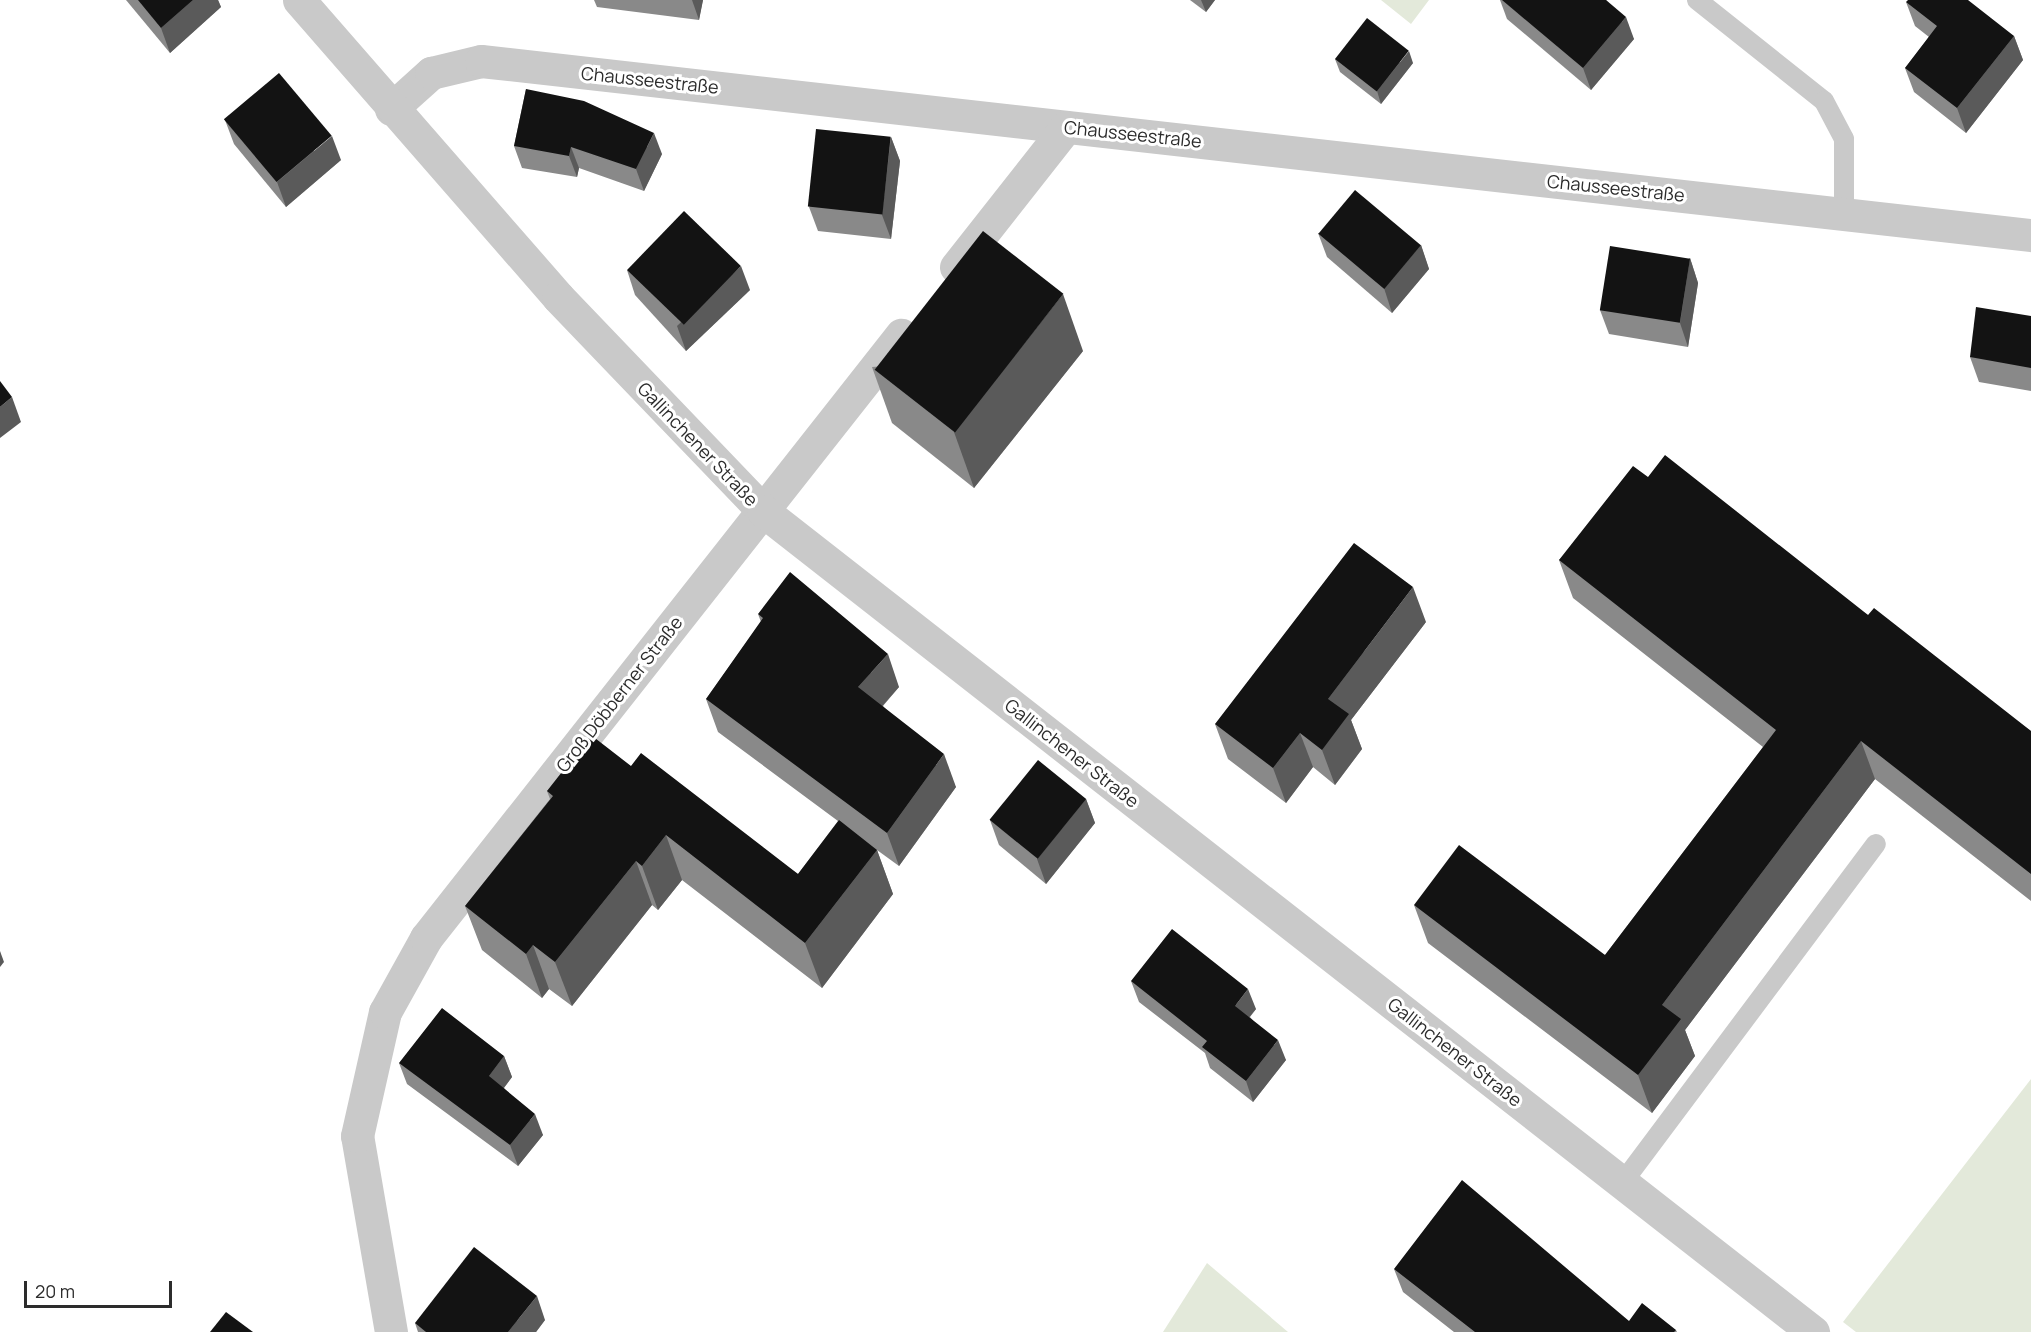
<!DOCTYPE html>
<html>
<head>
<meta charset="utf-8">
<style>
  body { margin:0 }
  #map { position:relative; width:2031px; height:1332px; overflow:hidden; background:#fff; font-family:Manrope,sans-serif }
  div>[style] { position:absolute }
  .green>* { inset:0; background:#e3e9da }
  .service>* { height:20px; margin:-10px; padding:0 10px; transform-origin:10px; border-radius:10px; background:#c9c9c9 }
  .minor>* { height:33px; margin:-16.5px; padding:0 16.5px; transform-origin:16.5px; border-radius:16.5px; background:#c9c9c9 }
  .tertiary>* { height:33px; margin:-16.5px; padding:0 16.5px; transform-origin:16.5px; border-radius:16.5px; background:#c9c9c9 }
  .wall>* { inset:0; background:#898989 }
  .shaded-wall>* { inset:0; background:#5a5a5a }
  .building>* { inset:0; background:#131313; transform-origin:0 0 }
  span { translate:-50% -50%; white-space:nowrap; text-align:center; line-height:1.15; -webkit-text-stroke:6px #fff; paint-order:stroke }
  .street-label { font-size:18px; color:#2c2c2c }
  .scale { position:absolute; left:24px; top:1281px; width:148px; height:27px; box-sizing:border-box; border:3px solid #2c2c2c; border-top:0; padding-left:8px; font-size:18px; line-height:21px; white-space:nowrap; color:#2c2c2c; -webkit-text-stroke:4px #fff; paint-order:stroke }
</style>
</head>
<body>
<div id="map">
  <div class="green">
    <div style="clip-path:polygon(1381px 0,1429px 0,1411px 24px)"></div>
    <div style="clip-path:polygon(2031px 1079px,2031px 1332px,1856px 1332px,1843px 1322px)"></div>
    <div style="clip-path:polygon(1207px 1263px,1288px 1332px,1163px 1332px)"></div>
  </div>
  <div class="service">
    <div style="left:1697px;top:0;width:162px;rotate:38.5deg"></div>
    <div style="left:1824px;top:101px;width:43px;rotate:62.2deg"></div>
    <div style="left:1844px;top:139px;width:75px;rotate:90deg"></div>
    <div style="left:1623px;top:1182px;width:422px;rotate:-53.2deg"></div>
  </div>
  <div class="minor">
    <div style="left:391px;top:109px;width:54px;rotate:-42deg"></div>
    <div style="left:431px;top:73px;width:51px;rotate:-13.5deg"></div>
    <div style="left:481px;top:61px;width:1560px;rotate:6.41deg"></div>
    <div style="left:956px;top:267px;width:178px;rotate:-51.8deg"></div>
    <div style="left:391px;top:1332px;width:199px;rotate:-99.8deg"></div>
    <div style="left:357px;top:1136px;width:127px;rotate:-77.3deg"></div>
    <div style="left:385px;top:1012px;width:85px;rotate:-61deg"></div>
    <div style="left:426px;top:938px;width:768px;rotate:-51.77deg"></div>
  </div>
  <div class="tertiary">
    <div style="left:299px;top:0;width:394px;rotate:48.9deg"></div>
    <div style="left:558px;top:297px;width:296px;rotate:46.2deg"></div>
    <div style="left:763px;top:511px;width:1333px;rotate:38.02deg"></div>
  </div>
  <div class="wall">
    <div style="clip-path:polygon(126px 0,218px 0,221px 7px,170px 53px)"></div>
    <div style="clip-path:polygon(594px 0,703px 0,699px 20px,597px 7px)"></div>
    <div style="clip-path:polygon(1190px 0,1215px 0,1206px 12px)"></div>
    <div style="clip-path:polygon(1500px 0,1606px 0,1634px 39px,1591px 90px,1507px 19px)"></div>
    <div style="clip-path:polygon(1906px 2px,2014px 36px,2023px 60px,1966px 133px,1914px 92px,1905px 68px,1929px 37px,1915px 26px)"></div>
    <div style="clip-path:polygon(1335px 59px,1413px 63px,1381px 104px,1340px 72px)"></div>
    <div style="clip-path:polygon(526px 89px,662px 154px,644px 191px,579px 168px,577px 177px,522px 168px,514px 146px)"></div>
    <div style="clip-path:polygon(225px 120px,341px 160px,286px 207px,234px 144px)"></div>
    <div style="clip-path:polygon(891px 137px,900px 161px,891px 239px,818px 231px,809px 207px)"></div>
    <div style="clip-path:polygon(1318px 233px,1421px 245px,1429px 269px,1392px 313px,1327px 257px)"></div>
    <div style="clip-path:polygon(1690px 258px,1698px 283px,1688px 347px,1609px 334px,1600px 310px)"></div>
    <div style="clip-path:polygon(627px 270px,750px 290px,686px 351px,635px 295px)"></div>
    <div style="clip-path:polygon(2031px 316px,2031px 391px,1979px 382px,1970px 357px)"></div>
    <div style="clip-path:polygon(1083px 351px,974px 488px,892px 423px,872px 367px)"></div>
    <div style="clip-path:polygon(1648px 477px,1868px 615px,2031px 731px,2031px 901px,1875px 779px,1685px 1030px,1695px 1056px,1652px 1113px,1428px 943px,1414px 905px,1605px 955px,1763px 747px,1573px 598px,1559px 560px)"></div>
    <div style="clip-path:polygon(758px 614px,899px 687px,883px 706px,956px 787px,899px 866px,877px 850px,893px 894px,822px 988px,682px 880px,658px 910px,652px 905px,572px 1006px,549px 989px,542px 998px,482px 950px,465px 906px,550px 799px,547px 791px,631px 766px,798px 874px,838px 821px,718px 732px,706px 699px,761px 622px)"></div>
    <div style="clip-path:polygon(1426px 622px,1351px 720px,1362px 749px,1335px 785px,1313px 767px,1286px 803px,1228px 759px,1215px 724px)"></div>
    <div style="clip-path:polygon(1086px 799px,1095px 823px,1046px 884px,999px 845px,990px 820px)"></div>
    <div style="clip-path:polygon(1131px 981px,1256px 1009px,1250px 1017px,1286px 1060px,1253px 1102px,1210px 1068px,1205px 1053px,1139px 1002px)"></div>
    <div style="clip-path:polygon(504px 1056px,512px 1077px,504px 1088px,543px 1135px,518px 1166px,407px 1084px,399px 1063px)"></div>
    <div style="clip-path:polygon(1394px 1269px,1629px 1321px,1676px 1330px,1677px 1332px,1454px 1332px,1403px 1292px)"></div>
    <div style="clip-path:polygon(545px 1320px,536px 1332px,418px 1332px,415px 1323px)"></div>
  </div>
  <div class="shaded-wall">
    <div style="clip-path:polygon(193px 0,218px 0,221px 7px,170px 53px,161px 28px)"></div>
    <div style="clip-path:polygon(692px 0,703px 0,699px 20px)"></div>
    <div style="clip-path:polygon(1201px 0,1215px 0,1206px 12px)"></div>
    <div style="clip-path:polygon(1626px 17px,1634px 39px,1591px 90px,1583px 68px)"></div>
    <div style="clip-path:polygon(2014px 36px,2023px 60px,1966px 133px,1957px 108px)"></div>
    <div style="clip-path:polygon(1409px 51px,1413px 63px,1381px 104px,1377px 91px)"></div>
    <div style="clip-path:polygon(654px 133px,662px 154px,644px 191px,636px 169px)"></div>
    <div style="clip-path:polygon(332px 136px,341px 160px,286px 207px,277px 182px)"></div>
    <div style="clip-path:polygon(891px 137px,900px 161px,891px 239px,882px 215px)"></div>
    <div style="clip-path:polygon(571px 147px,579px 168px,577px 177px,569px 156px)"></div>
    <div style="clip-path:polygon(1421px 245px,1429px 269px,1392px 313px,1384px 288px)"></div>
    <div style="clip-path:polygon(1690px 258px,1698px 283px,1688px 347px,1680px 323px)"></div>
    <div style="clip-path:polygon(741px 266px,750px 290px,686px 351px,677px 326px)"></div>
    <div style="clip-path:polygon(1063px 294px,1083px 351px,974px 488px,954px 432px)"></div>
    <div style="clip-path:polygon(12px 397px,21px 422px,0 438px,0 407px)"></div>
    <div style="clip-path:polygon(1413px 587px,1426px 622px,1351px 720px,1362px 749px,1335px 785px,1322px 750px,1328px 699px)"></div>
    <div style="clip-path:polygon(888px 654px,899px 687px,870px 720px,858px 687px)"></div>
    <div style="clip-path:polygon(1300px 733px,1313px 767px,1286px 803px,1273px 768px)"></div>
    <div style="clip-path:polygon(1861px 741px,1875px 779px,1685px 1030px,1695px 1056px,1652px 1113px,1638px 1075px,1662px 1005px)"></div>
    <div style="clip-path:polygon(944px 754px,956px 787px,899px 866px,887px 833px)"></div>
    <div style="clip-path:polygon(1086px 799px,1095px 823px,1046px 884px,1037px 859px)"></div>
    <div style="clip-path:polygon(666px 835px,682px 880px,658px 910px,642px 866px)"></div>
    <div style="clip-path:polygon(877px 850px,893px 894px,822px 988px,805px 943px)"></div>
    <div style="clip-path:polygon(636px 861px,652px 905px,572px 1006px,555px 962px)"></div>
    <div style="clip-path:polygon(533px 945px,549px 989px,542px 998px,526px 954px)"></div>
    <div style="clip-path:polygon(0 951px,4px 962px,0 967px)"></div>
    <div style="clip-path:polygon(1248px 989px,1256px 1009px,1242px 1026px,1235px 1006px)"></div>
    <div style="clip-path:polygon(1278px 1040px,1286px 1060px,1253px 1102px,1246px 1081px)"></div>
    <div style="clip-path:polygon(504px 1056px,512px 1077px,496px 1098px,489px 1076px)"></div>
    <div style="clip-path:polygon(535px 1114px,543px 1135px,518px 1166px,510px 1145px)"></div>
    <div style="clip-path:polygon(537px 1296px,545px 1320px,536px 1332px,508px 1332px)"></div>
  </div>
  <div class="building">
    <div style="clip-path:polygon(138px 0,193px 0,161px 28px)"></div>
    <div style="clip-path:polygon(1502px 0,1606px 0,1626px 17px,1583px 68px)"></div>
    <div style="clip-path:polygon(1908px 0,1968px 0,2014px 36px,1957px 108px,1905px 68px,1937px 26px,1906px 2px)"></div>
    <div style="left:1367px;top:18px;width:53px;height:52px;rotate:38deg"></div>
    <div style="left:279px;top:73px;width:82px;height:72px;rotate:50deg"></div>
    <div style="clip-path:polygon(526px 89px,584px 101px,654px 133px,636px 169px,571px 147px,569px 156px,514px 146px)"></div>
    <div style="left:816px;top:129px;width:75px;height:78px;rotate:6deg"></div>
    <div style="left:1355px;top:190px;width:86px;height:57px;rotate:40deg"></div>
    <div style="left:684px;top:211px;width:79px;height:82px;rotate:44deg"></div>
    <div style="left:983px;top:231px;width:102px;height:176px;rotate:38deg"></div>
    <div style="left:1610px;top:246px;width:81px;height:65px;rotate:9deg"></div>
    <div style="clip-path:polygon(1976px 307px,2031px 316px,2031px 368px,1970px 357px)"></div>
    <div style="clip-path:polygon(0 381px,12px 397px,0 407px)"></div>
    <div style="clip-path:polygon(1665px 455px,1868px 615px,1874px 608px,2031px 731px,2031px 874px,1861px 741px,1662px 1005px,1681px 1019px,1638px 1075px,1414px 905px,1459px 845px,1605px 955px,1776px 730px,1559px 560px,1633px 466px,1648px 477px)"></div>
    <div style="clip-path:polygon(1354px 543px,1413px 587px,1328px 699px,1349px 714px,1322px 750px,1300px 733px,1273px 768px,1215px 724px)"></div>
    <div style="clip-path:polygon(790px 572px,888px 654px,858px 687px,944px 754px,887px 833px,706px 699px,763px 618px,758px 614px)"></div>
    <div style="clip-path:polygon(591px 735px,631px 766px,641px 753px,798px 874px,839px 820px,877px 850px,805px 943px,666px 835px,642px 866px,636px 861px,555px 962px,533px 945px,526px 954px,465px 906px,553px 796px,547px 791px)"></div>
    <div style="left:1038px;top:760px;width:62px;height:77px;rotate:39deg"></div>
    <div style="clip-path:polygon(1172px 929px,1248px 989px,1235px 1006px,1278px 1040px,1246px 1081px,1202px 1047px,1207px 1041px,1131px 981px)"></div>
    <div style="clip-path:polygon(442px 1008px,504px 1056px,489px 1076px,535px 1114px,510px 1145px,399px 1063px)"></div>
    <div style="clip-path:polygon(1462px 1180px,1629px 1321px,1642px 1303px,1676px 1330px,1674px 1332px,1475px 1332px,1394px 1269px)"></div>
    <div style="clip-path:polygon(474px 1247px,537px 1296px,508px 1332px,426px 1332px,415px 1323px)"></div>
    <div style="clip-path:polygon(226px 1312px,253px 1332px,210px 1332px)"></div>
  </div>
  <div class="street-label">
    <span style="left:650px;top:80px;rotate:6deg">Chausseestraße</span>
    <span style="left:1133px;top:134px;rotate:6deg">Chausseestraße</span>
    <span style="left:1616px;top:188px;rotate:6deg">Chausseestraße</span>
    <span style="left:698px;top:444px;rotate:46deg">Gallinchener Straße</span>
    <span style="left:619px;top:694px;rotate:-52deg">Groß Döbberner Straße</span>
    <span style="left:1072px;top:753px;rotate:38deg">Gallinchener Straße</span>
    <span style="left:1455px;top:1052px;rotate:38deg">Gallinchener Straße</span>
  </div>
  <div class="scale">20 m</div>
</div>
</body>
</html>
